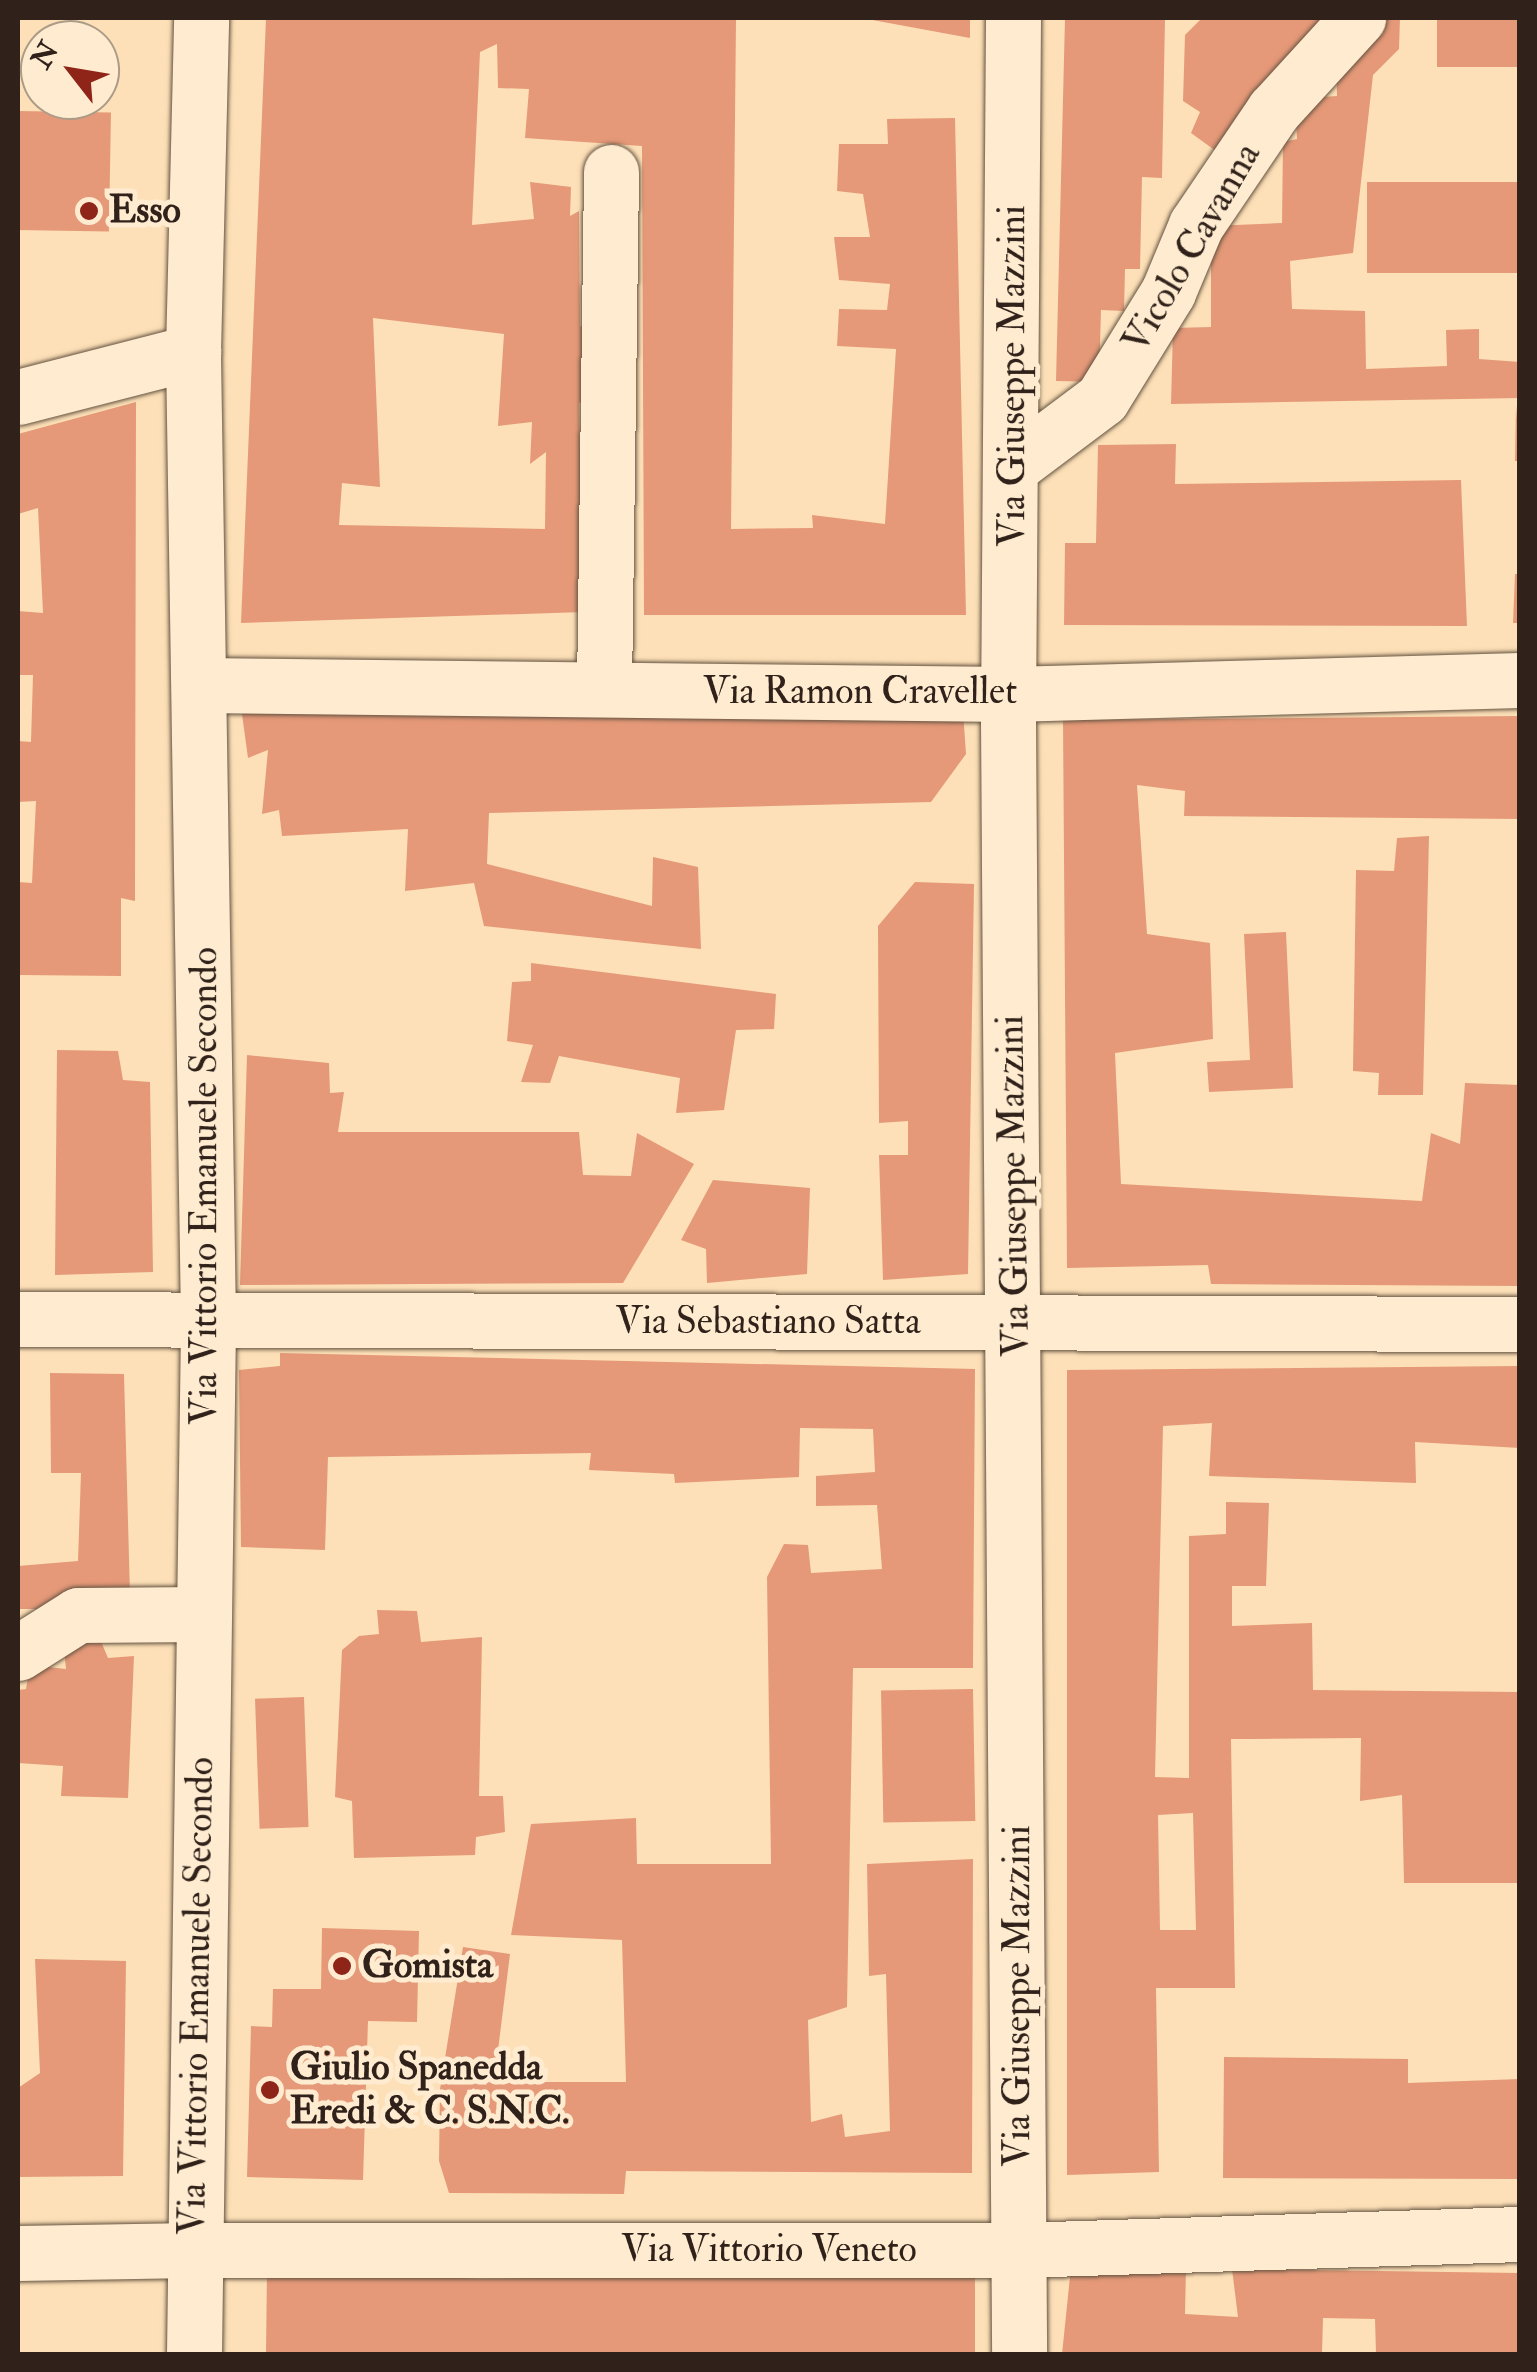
<!DOCTYPE html>
<html>
<head>
<meta charset="utf-8">
<style>
  body { margin:0 }
  #map { position:relative; width:1537px; height:2372px; overflow:hidden; background:#fde0b7; font-family:"IM FELL Double Pica",serif }
  div>[style] { position:absolute }
  .building>* { inset:0; background:#e59978; transform-origin:0 0 }
  .roads { filter:drop-shadow(0 0 2px #635241) drop-shadow(0 0 2px #635241) }
  .minor>* { height:55px; margin:-27.5px; padding:0 27.5px; transform-origin:27.5px; border-radius:27.5px; background:#feebd0 }
  .tertiary>* { height:55px; margin:-27.5px; padding:0 27.5px; transform-origin:27.5px; border-radius:27.5px; background:#feebd0 }
  .secondary>* { height:55px; margin:-27.5px; padding:0 27.5px; transform-origin:27.5px; border-radius:27.5px; background:#feebd0 }
  .dots>* { width:28px; height:28px; translate:-50% -50%; box-sizing:border-box; border:5px solid #feebd0; border-radius:50% }
  span { translate:-50% -50%; white-space:nowrap; text-align:center; line-height:1.15; -webkit-text-stroke:10px #feebd0; paint-order:stroke }
  .poi-label { font-size:38px; color:#30221a; font-weight:700 }
  .left { translate:0 -50%; text-align:left }
  .street-label { font-size:38px; color:#30221a }
  .frame { position:absolute; inset:0; border:20px solid #30221a; pointer-events:none }
  .north { position:absolute; left:20px; top:20px; width:100px; height:100px; box-sizing:border-box; background:#feebd0; border:2px solid #ac9b87; border-radius:50%; rotate:301deg; font-size:28px; font-weight:700; line-height:40px; text-align:center; color:#30221a }
  .north::after { content:''; display:block; margin:auto; width:35px; height:45px; background:#8f2418; clip-path:polygon(50% 0,100% 100%,50% 72%,0 100%) }
</style>
</head>
<body>
<div id="map">
  <div class="building">
    <div style="clip-path:polygon(evenodd,266px 18px,736px 18px,731px 529px,813px 528px,812px 515px,885px 524px,896px 349px,837px 346px,839px 309px,887px 310px,890px 284px,839px 280px,834px 237px,870px 237px,863px 194px,837px 191px,839px 144px,888px 144px,887px 119px,955px 118px,966px 615px,644px 615px,642px 146px,525px 138px,529px 89px,498px 88px,497px 44px,480px 52px,472px 225px,534px 219px,530px 182px,571px 187px,570px 216px,579px 211px,580px 326px,595px 326px,594px 399px,579px 403px,584px 612px,241px 623px,266px 18px,373px 318px,504px 334px,498px 426px,532px 422px,530px 464px,546px 452px,545px 529px,339px 525px,342px 483px,380px 487px,373px 318px)"></div>
    <div style="clip-path:polygon(867px 18px,970px 18px,970px 38px,867px 19px)"></div>
    <div style="clip-path:polygon(1065px 18px,1165px 18px,1162px 178px,1142px 177px,1140px 269px,1125px 269px,1124px 311px,1101px 310px,1099px 382px,1056px 381px)"></div>
    <div style="clip-path:polygon(1202px 18px,1334px 18px,1220px 154px,1191px 133px,1200px 112px,1183px 101px,1185px 35px)"></div>
    <div style="clip-path:polygon(1382px 18px,1400px 18px,1399px 49px,1373px 75px,1353px 253px,1290px 261px,1292px 309px,1365px 311px,1366px 369px,1447px 366px,1446px 330px,1479px 329px,1479px 359px,1520px 362px,1520px 398px,1171px 404px,1173px 328px,1211px 327px,1211px 226px,1282px 223px,1283px 142px,1297px 139px,1295px 99px,1337px 96px,1336px 62px)"></div>
    <div style="left:1437px;top:18px;width:83px;height:49px"></div>
    <div style="left:18px;top:111px;width:93px;height:119px;rotate:1deg"></div>
    <div style="left:1367px;top:182px;width:153px;height:91px"></div>
    <div style="clip-path:polygon(136px 402px,135px 901px,121px 898px,121px 976px,18px 975px,18px 882px,32px 883px,36px 801px,18px 802px,18px 741px,31px 742px,33px 675px,18px 675px,18px 611px,43px 613px,38px 508px,18px 514px,18px 434px)"></div>
    <div style="clip-path:polygon(1516px 405px,1520px 461px,1515px 461px)"></div>
    <div style="clip-path:polygon(1176px 444px,1175px 484px,1461px 480px,1467px 626px,1064px 625px,1065px 543px,1096px 543px,1098px 445px)"></div>
    <div style="clip-path:polygon(1515px 574px,1520px 574px,1520px 623px,1513px 623px)"></div>
    <div style="clip-path:polygon(241px 707px,963px 711px,966px 754px,931px 802px,489px 813px,487px 864px,652px 906px,653px 857px,698px 867px,701px 949px,484px 926px,474px 883px,405px 891px,408px 829px,282px 836px,279px 810px,262px 814px,268px 750px,248px 758px)"></div>
    <div style="clip-path:polygon(1520px 716px,1520px 819px,1184px 816px,1185px 791px,1137px 785px,1147px 934px,1210px 943px,1213px 1039px,1115px 1053px,1121px 1184px,1422px 1201px,1431px 1133px,1460px 1144px,1465px 1083px,1520px 1085px,1520px 1286px,1211px 1284px,1208px 1265px,1067px 1268px,1063px 720px)"></div>
    <div style="clip-path:polygon(1429px 836px,1423px 1095px,1378px 1095px,1379px 1073px,1353px 1071px,1356px 870px,1394px 871px,1397px 838px)"></div>
    <div style="clip-path:polygon(915px 882px,974px 884px,968px 1274px,883px 1280px,879px 1155px,908px 1155px,908px 1121px,879px 1123px,878px 926px)"></div>
    <div style="clip-path:polygon(1286px 932px,1293px 1088px,1209px 1092px,1207px 1062px,1250px 1060px,1244px 934px)"></div>
    <div style="clip-path:polygon(531px 963px,776px 994px,774px 1029px,736px 1030px,724px 1110px,676px 1113px,680px 1078px,559px 1056px,550px 1083px,521px 1082px,533px 1045px,507px 1041px,512px 982px,531px 981px)"></div>
    <div style="clip-path:polygon(57px 1050px,118px 1051px,123px 1080px,150px 1082px,153px 1272px,55px 1275px)"></div>
    <div style="clip-path:polygon(247px 1055px,329px 1063px,330px 1093px,344px 1092px,338px 1132px,579px 1132px,583px 1175px,631px 1176px,637px 1133px,694px 1164px,623px 1283px,240px 1285px)"></div>
    <div style="clip-path:polygon(713px 1180px,810px 1188px,807px 1274px,707px 1283px,706px 1249px,681px 1240px)"></div>
    <div style="clip-path:polygon(280px 1353px,975px 1369px,973px 1668px,853px 1668px,847px 2007px,808px 2020px,811px 2122px,842px 2114px,845px 2137px,890px 2131px,886px 1974px,869px 1976px,867px 1864px,973px 1859px,972px 2173px,626px 2171px,624px 2194px,449px 2193px,439px 2161px,440px 2089px,463px 1947px,510px 1954px,494px 2082px,626px 2082px,622px 1940px,511px 1935px,531px 1824px,636px 1818px,637px 1864px,771px 1864px,767px 1577px,784px 1544px,808px 1545px,811px 1573px,882px 1569px,877px 1505px,816px 1506px,816px 1476px,875px 1472px,873px 1429px,800px 1428px,799px 1477px,675px 1483px,674px 1474px,589px 1470px,591px 1453px,328px 1457px,325px 1550px,241px 1547px,239px 1370px,280px 1366px)"></div>
    <div style="clip-path:polygon(evenodd,1520px 1366px,1520px 1448px,1415px 1442px,1416px 1483px,1209px 1476px,1212px 1423px,1163px 1426px,1155px 1777px,1189px 1778px,1189px 1536px,1226px 1534px,1226px 1502px,1269px 1503px,1266px 1586px,1232px 1586px,1232px 1626px,1312px 1623px,1313px 1690px,1520px 1692px,1520px 1883px,1404px 1883px,1402px 1795px,1360px 1801px,1361px 1738px,1231px 1739px,1235px 1988px,1156px 1988px,1159px 2172px,1067px 2175px,1067px 1370px,1520px 1366px,1193px 1813px,1196px 1930px,1160px 1930px,1158px 1815px,1193px 1813px)"></div>
    <div style="clip-path:polygon(50px 1373px,124px 1374px,130px 1595px,77px 1609px,18px 1609px,18px 1566px,78px 1561px,81px 1473px,51px 1473px)"></div>
    <div style="clip-path:polygon(377px 1610px,417px 1611px,421px 1642px,482px 1637px,479px 1796px,503px 1796px,505px 1832px,476px 1837px,475px 1855px,354px 1858px,352px 1801px,335px 1797px,342px 1650px,359px 1636px,379px 1634px)"></div>
    <div style="clip-path:polygon(63px 1638px,100px 1639px,108px 1658px,134px 1656px,128px 1798px,61px 1796px,63px 1766px,18px 1763px,18px 1690px,26px 1689px,30px 1665px,66px 1669px)"></div>
    <div style="left:973px;top:1689px;width:132px;height:92px;rotate:89deg"></div>
    <div style="left:304px;top:1697px;width:130px;height:49px;rotate:88deg"></div>
    <div style="clip-path:polygon(322px 1928px,419px 1931px,417px 2022px,368px 2021px,363px 2180px,247px 2177px,251px 2026px,272px 2027px,273px 1989px,321px 1989px)"></div>
    <div style="clip-path:polygon(35px 1959px,126px 1961px,123px 2176px,18px 2177px,18px 2088px,40px 2073px)"></div>
    <div style="clip-path:polygon(1224px 2057px,1408px 2059px,1408px 2083px,1520px 2079px,1520px 2179px,1223px 2178px)"></div>
    <div style="clip-path:polygon(1071px 2267px,1186px 2269px,1185px 2314px,1238px 2317px,1232px 2269px,1520px 2273px,1520px 2354px,1376px 2354px,1375px 2319px,1323px 2318px,1322px 2354px,1062px 2354px)"></div>
    <div style="clip-path:polygon(267px 2268px,480px 2279px,975px 2269px,975px 2354px,266px 2354px)"></div>
  </div>
  <div class="roads">
    <div class="minor">
      <div style="left:1013px;top:18px;width:701px;rotate:90.41deg"></div>
      <div style="left:1008px;top:719px;width:1635px;rotate:89.61deg"></div>
      <div style="left:18px;top:397px;width:181px;rotate:-14.4deg"></div>
      <div style="left:1014px;top:465px;width:110px;rotate:-36.9deg"></div>
      <div style="left:1102px;top:399px;width:126px;rotate:-58.3deg"></div>
      <div style="left:1168px;top:292px;width:73px;rotate:-67.3deg"></div>
      <div style="left:1196px;top:225px;width:139px;rotate:-55.9deg"></div>
      <div style="left:1274px;top:110px;width:125px;rotate:-47.6deg"></div>
      <div style="left:200px;top:685px;width:810px;rotate:0.64deg"></div>
      <div style="left:1010px;top:694px;width:510px;rotate:-1.57deg"></div>
      <div style="left:604px;top:689px;width:517px;rotate:-89.22deg"></div>
      <div style="left:18px;top:1319px;width:1502px;rotate:0.19deg"></div>
      <div style="left:18px;top:1653px;width:71px;rotate:-32.3deg"></div>
      <div style="left:78px;top:1615px;width:125px;rotate:-0.5deg"></div>
      <div style="left:193px;top:2250px;width:826px"></div>
      <div style="left:1019px;top:2250px;width:501px;rotate:-1.83deg"></div>
    </div>
    <div class="tertiary">
      <div style="left:18px;top:2253px;width:175px;rotate:-1deg"></div>
    </div>
    <div class="secondary">
      <div style="left:194px;top:2354px;width:1034px;rotate:-89.22deg"></div>
      <div style="left:208px;top:1320px;width:968px;rotate:-90.89deg"></div>
      <div style="left:193px;top:352px;width:334px;rotate:-88.6deg"></div>
    </div>
  </div>
  <div class="dots">
    <div style="left:89px;top:211px;background:#8f2418"></div>
    <div style="left:342px;top:1966px;background:#8f2418"></div>
    <div style="left:270px;top:2090px;background:#8f2418"></div>
  </div>
  <div class="poi-label">
    <span class="left" style="left:109px;top:211px">Esso</span>
    <span class="left" style="left:362px;top:1966px">Gomista</span>
    <span class="left" style="left:290px;top:2090px">Giulio Spanedda<br>Eredi &amp; C. S.N.C.</span>
  </div>
  <div class="street-label">
    <span style="left:1192px;top:248px;rotate:-60deg">Vicolo Cavanna</span>
    <span style="left:1013px;top:376px;rotate:-90deg">Via Giuseppe Mazzini</span>
    <span style="left:860px;top:692px">Via Ramon Cravellet</span>
    <span style="left:205px;top:1186px;rotate:-90deg">Via Vittorio Emanuele Secondo</span>
    <span style="left:1014px;top:1186px;rotate:-91deg">Via Giuseppe Mazzini</span>
    <span style="left:768px;top:1322px">Via Sebastiano Satta</span>
    <span style="left:197px;top:1996px;rotate:-89deg">Via Vittorio Emanuele Secondo</span>
    <span style="left:1018px;top:1996px;rotate:-90deg">Via Giuseppe Mazzini</span>
    <span style="left:769px;top:2250px">Via Vittorio Veneto</span>
  </div>
  <div class="frame"></div>
  <div class="north">N</div>
</div>
</body>
</html>
